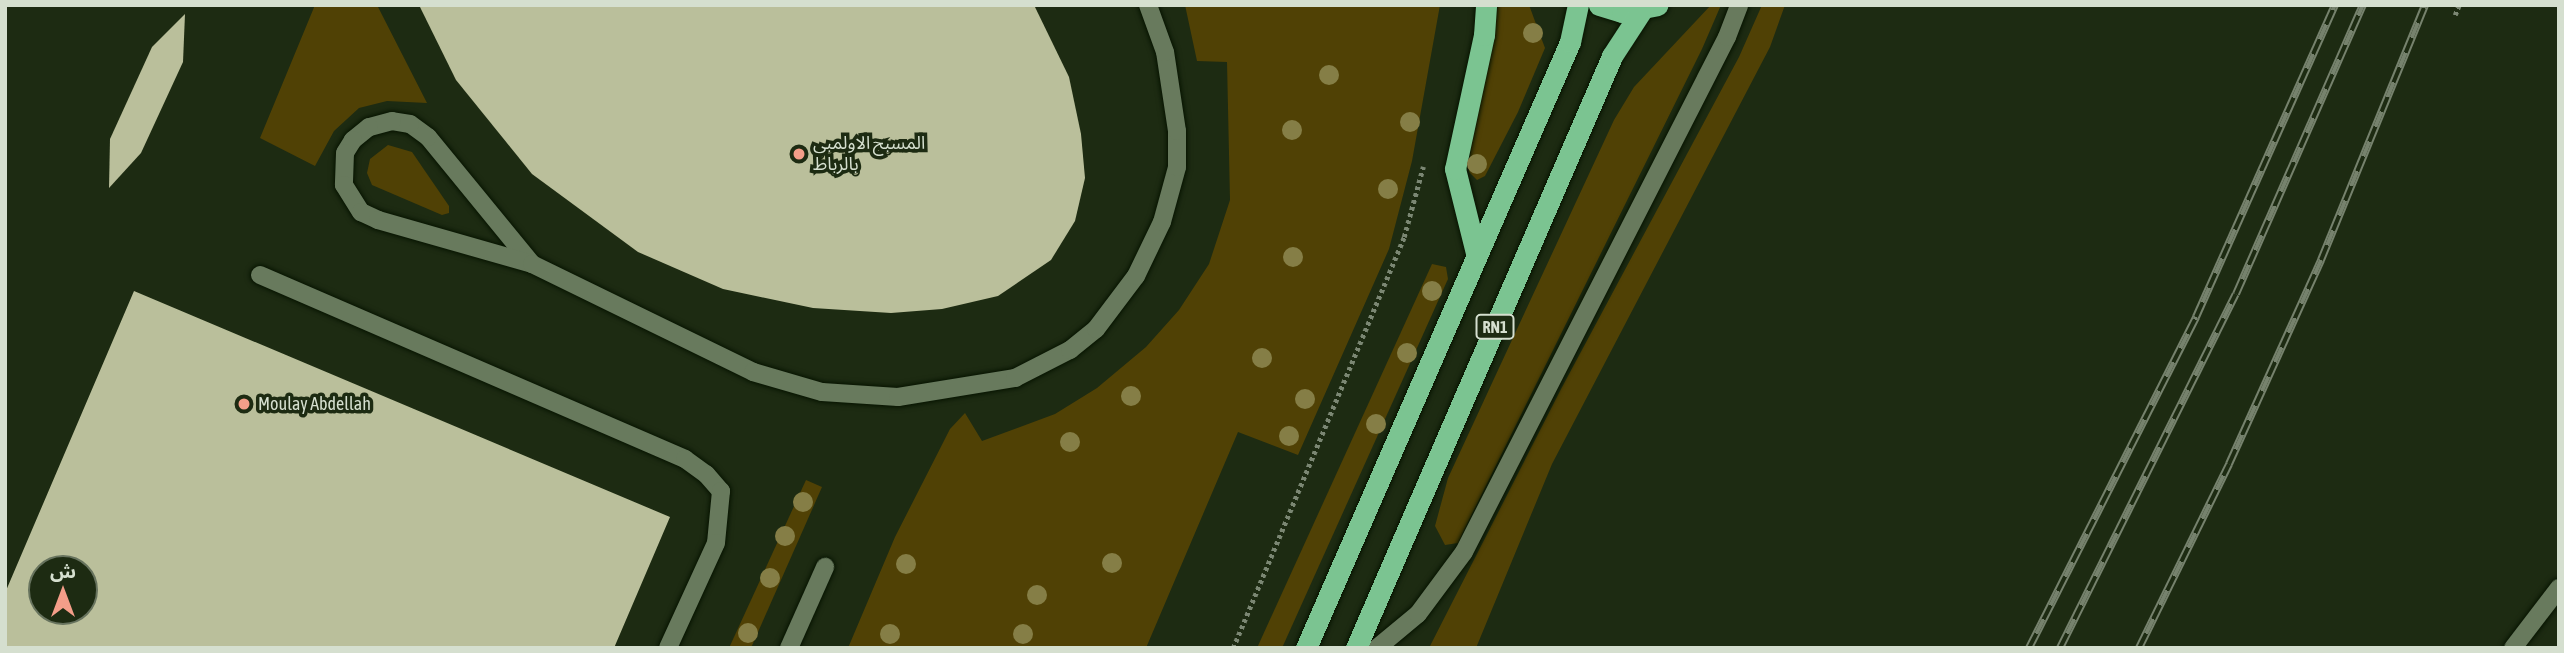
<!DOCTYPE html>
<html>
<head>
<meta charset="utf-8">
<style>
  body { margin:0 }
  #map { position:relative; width:2564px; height:653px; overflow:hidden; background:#1d2b12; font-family:"Asap Condensed","Noto Sans Arabic",sans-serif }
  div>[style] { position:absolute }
  .green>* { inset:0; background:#504105 }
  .building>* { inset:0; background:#babf9b }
  .path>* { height:4.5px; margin-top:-2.25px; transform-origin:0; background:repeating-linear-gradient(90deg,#7b8773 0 3.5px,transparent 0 7px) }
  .roads { filter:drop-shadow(0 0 2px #071400) drop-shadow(0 0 2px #071400) }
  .lane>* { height:18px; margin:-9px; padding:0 9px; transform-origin:9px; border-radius:9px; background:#687a5d }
  .secondary>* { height:18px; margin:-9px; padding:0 9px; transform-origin:9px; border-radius:9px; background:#687a5d }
  .highway>* { height:21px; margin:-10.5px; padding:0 10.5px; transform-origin:10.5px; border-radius:10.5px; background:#7bc491 }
  .rail>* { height:8px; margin-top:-4px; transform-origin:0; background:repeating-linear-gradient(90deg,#1d2b12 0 16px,#76826d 0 32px); box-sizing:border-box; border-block:2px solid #76826d }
  .trees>* { width:20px; height:20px; margin:-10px; border-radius:50%; background:#857e46 }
  .dots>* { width:19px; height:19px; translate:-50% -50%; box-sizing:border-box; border:4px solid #1d2b12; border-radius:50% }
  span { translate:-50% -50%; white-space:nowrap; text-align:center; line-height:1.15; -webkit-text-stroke:7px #1d2b12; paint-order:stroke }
  .shield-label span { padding:2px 5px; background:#1d2b12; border:2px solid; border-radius:5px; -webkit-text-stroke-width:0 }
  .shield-label { font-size:16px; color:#d5dfcf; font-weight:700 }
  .poi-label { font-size:18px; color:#d5dfcf }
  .left { translate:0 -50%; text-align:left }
  .frame { position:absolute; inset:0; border:7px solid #d5dfcf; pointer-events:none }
  .north { position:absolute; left:28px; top:555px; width:70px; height:70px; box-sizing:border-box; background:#1d2b12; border:2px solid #67735e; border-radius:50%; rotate:0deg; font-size:19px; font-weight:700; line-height:28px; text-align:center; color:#d5dfcf }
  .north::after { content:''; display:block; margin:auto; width:24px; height:32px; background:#f49e89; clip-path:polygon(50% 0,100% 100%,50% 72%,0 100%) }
</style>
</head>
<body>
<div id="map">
  <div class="green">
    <div style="clip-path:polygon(315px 5px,377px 5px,427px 103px,387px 101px,359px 108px,334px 131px,315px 166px,260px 138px)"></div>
    <div style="clip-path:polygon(1185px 5px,1440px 5px,1412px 161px,1389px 249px,1298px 455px,1238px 432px,1146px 648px,848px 648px,895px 537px,950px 429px,965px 413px,982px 441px,1055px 414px,1097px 388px,1146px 347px,1179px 310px,1209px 264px,1230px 200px,1227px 62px,1197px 61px)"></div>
    <div style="clip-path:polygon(1498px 5px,1529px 5px,1545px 48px,1518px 112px,1485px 176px,1477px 180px,1469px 172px,1471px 144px)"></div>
    <div style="clip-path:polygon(1711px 5px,1721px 5px,1702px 49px,1464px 530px,1458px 543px,1445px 545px,1435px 526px,1448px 478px,1614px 120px,1634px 87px)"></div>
    <div style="clip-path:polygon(1762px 5px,1785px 5px,1770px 47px,1552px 464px,1476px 648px,1429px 648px,1561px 389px,1739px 57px)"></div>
    <div style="clip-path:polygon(388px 145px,412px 152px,449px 206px,449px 213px,442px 215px,372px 185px,367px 173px,370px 159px)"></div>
    <div style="clip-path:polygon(1432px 264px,1446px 267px,1448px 279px,1282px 648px,1257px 648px)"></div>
    <div style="clip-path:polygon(806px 480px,822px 487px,751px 648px,729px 648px)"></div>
  </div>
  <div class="building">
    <div style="clip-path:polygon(419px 5px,1034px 5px,1069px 77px,1081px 134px,1085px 178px,1075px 221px,1051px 260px,998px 296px,942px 309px,891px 313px,813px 308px,723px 289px,638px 252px,532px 174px,456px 80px)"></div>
    <div style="clip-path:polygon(185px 14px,183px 62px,141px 153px,109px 188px,110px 139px,152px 47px)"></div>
    <div style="clip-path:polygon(evenodd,134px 291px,670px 517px,614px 648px,5px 648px,5px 593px,134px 291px,42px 569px,84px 569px,84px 611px,42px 611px,42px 569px)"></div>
  </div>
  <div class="path">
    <div style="left:2455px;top:15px;width:11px;rotate:-68deg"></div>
    <div style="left:1233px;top:648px;width:445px;rotate:-67.4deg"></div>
    <div style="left:1404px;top:237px;width:73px;rotate:-74.8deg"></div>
  </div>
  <div class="roads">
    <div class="lane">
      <div style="left:532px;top:264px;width:164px;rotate:-129.3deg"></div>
      <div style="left:428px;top:137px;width:22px;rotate:-144deg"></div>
      <div style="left:410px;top:124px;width:18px;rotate:-171deg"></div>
      <div style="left:392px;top:121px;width:24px;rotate:165deg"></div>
      <div style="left:369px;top:127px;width:21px;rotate:141deg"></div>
      <div style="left:353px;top:140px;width:15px;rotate:122deg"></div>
      <div style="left:345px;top:153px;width:32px;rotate:92deg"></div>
      <div style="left:344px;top:185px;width:32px;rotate:58deg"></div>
      <div style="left:361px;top:212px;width:19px;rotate:25deg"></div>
      <div style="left:378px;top:220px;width:160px;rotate:15.9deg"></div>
      <div style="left:532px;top:264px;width:246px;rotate:26deg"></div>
      <div style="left:753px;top:372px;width:72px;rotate:16.2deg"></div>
      <div style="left:822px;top:392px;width:76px;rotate:3.8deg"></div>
      <div style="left:898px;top:397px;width:119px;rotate:-9.2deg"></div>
      <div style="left:1015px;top:378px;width:62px;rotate:-27deg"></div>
      <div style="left:1070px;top:350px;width:33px;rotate:-39deg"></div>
      <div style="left:1096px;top:329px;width:66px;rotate:-53deg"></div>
      <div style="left:1136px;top:276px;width:60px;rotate:-64.3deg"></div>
      <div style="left:1162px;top:222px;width:57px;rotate:-74.7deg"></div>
      <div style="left:1177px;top:167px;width:36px;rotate:-90deg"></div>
      <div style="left:1177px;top:131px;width:80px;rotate:-98.6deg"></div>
      <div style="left:1165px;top:52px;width:50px;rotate:-109.9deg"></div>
      <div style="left:260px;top:275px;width:463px;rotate:23.4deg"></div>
      <div style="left:685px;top:459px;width:26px;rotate:36deg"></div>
      <div style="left:706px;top:474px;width:23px;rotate:49deg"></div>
      <div style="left:721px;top:491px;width:52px;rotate:95.5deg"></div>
      <div style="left:716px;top:543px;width:115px;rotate:114.6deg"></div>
      <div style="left:789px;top:648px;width:89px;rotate:-66deg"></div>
      <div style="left:1377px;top:648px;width:53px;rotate:-39.7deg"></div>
      <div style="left:1418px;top:614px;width:77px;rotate:-53.4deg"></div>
      <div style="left:1464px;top:552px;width:578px;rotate:-62.95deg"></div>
      <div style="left:1727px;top:37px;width:34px;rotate:-69deg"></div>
    </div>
    <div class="secondary">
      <div style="left:2513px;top:648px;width:76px;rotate:-52.5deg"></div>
    </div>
    <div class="highway">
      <div style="left:1599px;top:5px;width:24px;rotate:17deg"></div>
      <div style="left:1622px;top:12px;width:36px;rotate:-11deg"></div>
      <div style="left:1476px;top:253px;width:87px;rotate:-104deg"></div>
      <div style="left:1455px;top:169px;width:137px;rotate:-77.8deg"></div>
      <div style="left:1484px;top:35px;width:30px;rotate:-86deg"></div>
      <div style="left:1306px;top:648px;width:661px;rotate:-66.46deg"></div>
      <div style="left:1570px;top:42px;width:38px;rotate:-78deg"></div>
      <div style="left:1356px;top:648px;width:645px;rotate:-66.61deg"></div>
      <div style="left:1612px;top:56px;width:55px;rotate:-56.9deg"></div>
    </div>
  </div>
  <div class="rail">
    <div style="left:2029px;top:648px;width:371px;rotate:-63.2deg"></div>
    <div style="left:2196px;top:317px;width:342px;rotate:-66deg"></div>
    <div style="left:2060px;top:648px;width:395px;rotate:-63.6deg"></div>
    <div style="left:2236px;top:294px;width:316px;rotate:-66.3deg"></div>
    <div style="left:2139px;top:648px;width:205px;rotate:-63.9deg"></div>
    <div style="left:2229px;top:464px;width:224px;rotate:-65.7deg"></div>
    <div style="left:2321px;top:260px;width:275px;rotate:-67.8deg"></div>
  </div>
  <div class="trees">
    <div style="left:1533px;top:33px"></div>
    <div style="left:1329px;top:75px"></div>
    <div style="left:1410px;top:122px"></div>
    <div style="left:1292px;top:130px"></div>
    <div style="left:1477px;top:164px"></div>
    <div style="left:1388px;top:189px"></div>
    <div style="left:1293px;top:257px"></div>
    <div style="left:1432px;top:291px"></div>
    <div style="left:1407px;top:353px"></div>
    <div style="left:1262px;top:358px"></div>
    <div style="left:1131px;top:396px"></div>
    <div style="left:1305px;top:399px"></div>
    <div style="left:1376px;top:424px"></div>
    <div style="left:1289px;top:436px"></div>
    <div style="left:1070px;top:442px"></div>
    <div style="left:803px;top:502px"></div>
    <div style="left:785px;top:536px"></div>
    <div style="left:1112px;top:563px"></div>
    <div style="left:906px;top:564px"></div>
    <div style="left:770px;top:578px"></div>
    <div style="left:1037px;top:595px"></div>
    <div style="left:748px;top:633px"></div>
    <div style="left:890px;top:634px"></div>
    <div style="left:1023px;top:634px"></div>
  </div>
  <div class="dots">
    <div style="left:799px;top:154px;background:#f49e89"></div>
    <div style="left:244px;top:404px;background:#f49e89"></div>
  </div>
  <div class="shield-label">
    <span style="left:1495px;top:327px">RN1</span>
  </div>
  <div class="poi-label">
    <span class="left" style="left:813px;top:154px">المسبح الاولمبي<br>بالرباط</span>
    <span class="left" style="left:258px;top:404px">Moulay Abdellah</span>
  </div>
  <div class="frame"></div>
  <div class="north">ش</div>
</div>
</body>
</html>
